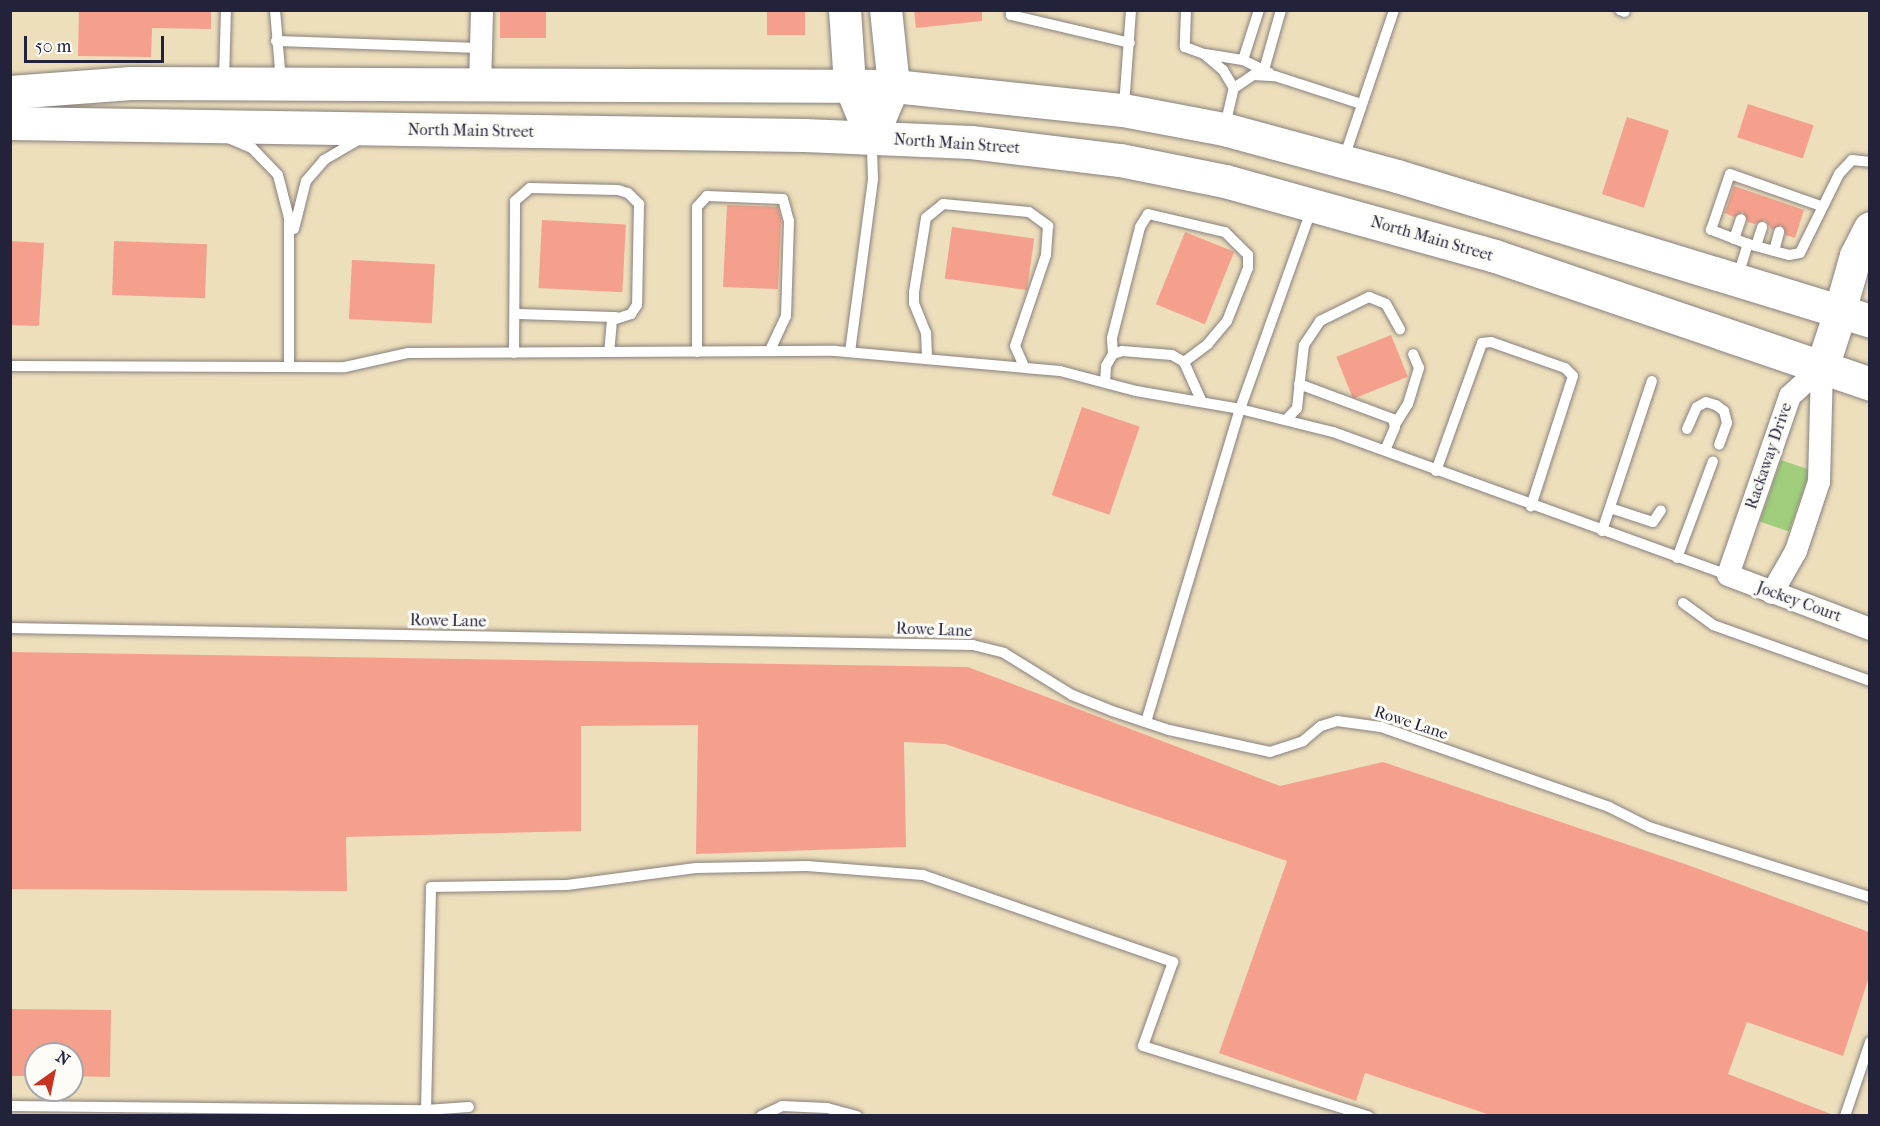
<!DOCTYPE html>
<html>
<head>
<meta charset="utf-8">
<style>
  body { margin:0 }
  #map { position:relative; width:1880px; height:1126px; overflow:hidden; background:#eddebc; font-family:"IM FELL French Canon",serif }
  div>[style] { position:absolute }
  .green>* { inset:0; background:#a0ce7c; transform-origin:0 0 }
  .building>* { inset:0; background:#f4a08d; transform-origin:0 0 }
  .roads { filter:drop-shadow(0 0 2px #88807c) drop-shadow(0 0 2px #88807c) }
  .lane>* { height:10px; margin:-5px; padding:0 5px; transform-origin:5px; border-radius:5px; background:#fff }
  .street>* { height:22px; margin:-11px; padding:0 11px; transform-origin:11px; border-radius:11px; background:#fff }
  .secondary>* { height:32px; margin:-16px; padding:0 16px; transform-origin:16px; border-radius:16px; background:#fff }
  .primary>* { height:33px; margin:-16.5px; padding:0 16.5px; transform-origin:16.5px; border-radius:16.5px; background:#fff }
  span { translate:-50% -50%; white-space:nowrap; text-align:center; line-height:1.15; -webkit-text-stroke:6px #fdfcf7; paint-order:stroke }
  .street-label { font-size:16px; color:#22223b }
  .frame { position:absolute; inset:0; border:12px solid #22223b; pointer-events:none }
  .north { position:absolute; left:24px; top:1042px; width:60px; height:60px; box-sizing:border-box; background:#fdfcf7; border:2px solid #a5a5ac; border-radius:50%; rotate:33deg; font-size:16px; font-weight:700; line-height:24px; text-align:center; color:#22223b }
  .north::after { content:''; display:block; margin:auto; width:21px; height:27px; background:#c8321e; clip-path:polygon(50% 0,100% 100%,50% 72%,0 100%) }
  .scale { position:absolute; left:24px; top:36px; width:140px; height:27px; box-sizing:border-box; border:3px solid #22223b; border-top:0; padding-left:8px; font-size:18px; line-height:21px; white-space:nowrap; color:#22223b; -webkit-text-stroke:4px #fdfcf7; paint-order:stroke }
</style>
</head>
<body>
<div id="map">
  <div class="green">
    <div style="left:1781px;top:460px;width:31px;height:65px;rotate:19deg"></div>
  </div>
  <div class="building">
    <div style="clip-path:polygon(79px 10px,211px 10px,211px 29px,152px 28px,151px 57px,78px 56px)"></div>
    <div style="left:500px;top:10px;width:46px;height:28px"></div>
    <div style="left:767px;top:10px;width:38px;height:25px"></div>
    <div style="clip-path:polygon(914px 10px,982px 10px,982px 21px,916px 28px)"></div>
    <div style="left:1748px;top:104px;width:69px;height:35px;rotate:18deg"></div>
    <div style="left:1627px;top:117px;width:44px;height:81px;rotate:18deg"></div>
    <div style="clip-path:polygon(1734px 186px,1804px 210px,1795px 238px,1786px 235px,1781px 225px,1772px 230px,1765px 220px,1755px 224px,1748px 222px,1743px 212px,1734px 217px,1725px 213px)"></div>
    <div style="clip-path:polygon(727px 205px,778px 207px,781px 220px,778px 289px,723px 287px)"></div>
    <div style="left:542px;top:220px;width:84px;height:68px;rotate:3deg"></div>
    <div style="left:952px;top:227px;width:83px;height:52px;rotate:8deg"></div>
    <div style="left:1185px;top:232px;width:53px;height:78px;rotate:22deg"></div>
    <div style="clip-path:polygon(10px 241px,44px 243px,39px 326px,10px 325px)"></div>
    <div style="left:114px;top:241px;width:93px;height:54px;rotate:2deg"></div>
    <div style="left:352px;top:260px;width:83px;height:59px;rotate:3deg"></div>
    <div style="left:1391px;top:335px;width:45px;height:59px;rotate:68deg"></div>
    <div style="left:1082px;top:407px;width:61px;height:93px;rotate:19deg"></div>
    <div style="clip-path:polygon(10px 652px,968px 667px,1280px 786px,1383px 762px,1685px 864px,1869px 932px,1869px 977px,1843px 1056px,1747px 1022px,1728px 1074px,1836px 1116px,1493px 1116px,1365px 1073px,1356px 1101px,1219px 1053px,1287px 861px,945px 744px,904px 742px,906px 847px,696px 854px,698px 725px,581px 726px,581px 831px,346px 837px,347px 891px,10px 889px)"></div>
    <div style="clip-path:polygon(10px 1009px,111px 1010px,110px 1077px,72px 1076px,72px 1054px,36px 1054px,36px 1076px,10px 1076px)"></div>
  </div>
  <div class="roads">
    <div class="lane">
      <div style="left:275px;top:10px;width:71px;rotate:85.2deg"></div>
      <div style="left:1011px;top:10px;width:5px;rotate:90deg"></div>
      <div style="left:1011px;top:15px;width:122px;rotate:13.2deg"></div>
      <div style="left:1186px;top:10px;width:37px;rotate:92deg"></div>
      <div style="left:1185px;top:47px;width:20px;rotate:20deg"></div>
      <div style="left:1204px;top:54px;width:25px;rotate:40deg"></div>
      <div style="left:1223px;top:70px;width:21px;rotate:59deg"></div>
      <div style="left:1234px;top:88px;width:23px;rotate:-34deg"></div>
      <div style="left:1253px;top:75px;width:22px;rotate:3deg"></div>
      <div style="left:1275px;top:76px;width:90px;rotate:18deg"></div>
      <div style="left:1620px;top:10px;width:5px;rotate:22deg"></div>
      <div style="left:276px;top:41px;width:205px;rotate:2deg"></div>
      <div style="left:1205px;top:54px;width:38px;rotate:9deg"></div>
      <div style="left:1243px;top:60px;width:30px;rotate:26deg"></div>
      <div style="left:1243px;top:60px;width:52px;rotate:-72.3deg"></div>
      <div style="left:1264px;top:70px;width:62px;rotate:-74.2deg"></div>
      <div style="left:224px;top:80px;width:70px;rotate:-88.4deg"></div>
      <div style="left:1124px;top:106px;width:96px;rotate:-85.8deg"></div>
      <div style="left:1225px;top:126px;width:39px;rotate:-77deg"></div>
      <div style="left:228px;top:138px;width:26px;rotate:23deg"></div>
      <div style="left:252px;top:148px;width:37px;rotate:46deg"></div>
      <div style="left:278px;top:175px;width:44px;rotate:75.7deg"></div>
      <div style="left:289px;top:218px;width:149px;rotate:90deg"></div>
      <div style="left:1344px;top:158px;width:156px;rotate:-71.3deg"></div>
      <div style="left:294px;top:229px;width:49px;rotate:-76deg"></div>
      <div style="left:306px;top:181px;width:28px;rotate:-49deg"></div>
      <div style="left:324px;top:160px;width:42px;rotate:-30.3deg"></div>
      <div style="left:1734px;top:239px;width:21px;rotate:-71deg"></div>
      <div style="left:1748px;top:244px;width:40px;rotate:-159deg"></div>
      <div style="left:1711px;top:230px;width:59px;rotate:-71.3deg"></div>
      <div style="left:1730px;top:174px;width:96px;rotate:19.4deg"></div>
      <div style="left:1756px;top:246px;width:20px;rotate:-72deg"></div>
      <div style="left:1774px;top:251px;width:20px;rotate:-75deg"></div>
      <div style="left:1738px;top:276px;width:34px;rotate:-73deg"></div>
      <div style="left:1748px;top:244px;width:42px;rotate:15deg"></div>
      <div style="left:1789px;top:255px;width:11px;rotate:-10deg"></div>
      <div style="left:1800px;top:253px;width:88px;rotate:-63.7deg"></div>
      <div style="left:1839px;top:174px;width:19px;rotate:-47deg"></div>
      <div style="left:1852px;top:160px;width:18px;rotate:6deg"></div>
      <div style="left:515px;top:314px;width:101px;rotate:1.7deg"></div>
      <div style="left:697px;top:352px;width:145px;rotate:-90deg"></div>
      <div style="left:697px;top:207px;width:15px;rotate:-48deg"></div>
      <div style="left:707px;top:196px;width:76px;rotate:2.3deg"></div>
      <div style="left:783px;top:199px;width:23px;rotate:75deg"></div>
      <div style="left:789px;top:221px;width:95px;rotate:91.8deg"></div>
      <div style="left:786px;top:316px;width:38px;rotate:115deg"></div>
      <div style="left:850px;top:352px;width:175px;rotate:-82.4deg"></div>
      <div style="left:873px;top:179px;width:38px;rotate:-92deg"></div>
      <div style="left:514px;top:353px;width:152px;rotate:-89.6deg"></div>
      <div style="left:515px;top:201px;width:20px;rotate:-41deg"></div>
      <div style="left:530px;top:188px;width:88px;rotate:1.3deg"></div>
      <div style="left:618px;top:190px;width:10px;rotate:17deg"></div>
      <div style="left:628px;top:193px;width:16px;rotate:45deg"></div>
      <div style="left:639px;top:204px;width:101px;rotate:91.1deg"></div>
      <div style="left:637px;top:305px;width:11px;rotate:124deg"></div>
      <div style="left:631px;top:314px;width:20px;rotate:162deg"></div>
      <div style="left:612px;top:320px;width:32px;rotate:95deg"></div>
      <div style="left:1113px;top:354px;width:16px;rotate:-94deg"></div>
      <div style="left:1112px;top:338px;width:114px;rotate:-75.8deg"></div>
      <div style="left:1140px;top:227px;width:15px;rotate:-58deg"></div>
      <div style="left:1148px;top:214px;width:79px;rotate:13.2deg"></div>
      <div style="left:1225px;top:232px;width:33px;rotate:45deg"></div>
      <div style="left:1248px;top:255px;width:13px;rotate:90deg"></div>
      <div style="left:1248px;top:268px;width:57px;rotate:111.6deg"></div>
      <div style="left:1227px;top:321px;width:30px;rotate:130deg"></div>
      <div style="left:1208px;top:344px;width:30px;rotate:143deg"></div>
      <div style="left:927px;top:359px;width:26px;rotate:-92deg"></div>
      <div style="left:926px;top:333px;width:32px;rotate:-112deg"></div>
      <div style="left:914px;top:303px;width:11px;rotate:-90deg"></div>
      <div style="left:914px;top:292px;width:75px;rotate:-80.8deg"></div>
      <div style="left:926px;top:218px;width:22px;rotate:-39deg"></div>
      <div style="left:943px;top:204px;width:86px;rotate:5.3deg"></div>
      <div style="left:1029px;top:212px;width:24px;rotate:36deg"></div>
      <div style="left:1048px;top:226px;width:29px;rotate:94deg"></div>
      <div style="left:1046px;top:255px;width:96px;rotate:108.8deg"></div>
      <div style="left:1015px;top:346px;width:24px;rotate:66deg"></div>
      <div style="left:10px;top:366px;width:335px;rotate:0.2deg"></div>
      <div style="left:345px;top:367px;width:65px;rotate:-12.5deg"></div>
      <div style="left:408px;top:353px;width:427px;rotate:-0.3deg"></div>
      <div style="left:835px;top:351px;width:226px;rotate:5.1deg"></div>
      <div style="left:1060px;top:371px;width:79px;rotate:14.7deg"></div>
      <div style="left:1136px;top:391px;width:106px;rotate:9.8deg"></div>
      <div style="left:1240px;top:409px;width:96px;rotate:13.9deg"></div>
      <div style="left:1333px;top:432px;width:420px;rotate:19.9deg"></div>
      <div style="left:1105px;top:382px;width:16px;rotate:-86deg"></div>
      <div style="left:1106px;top:366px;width:14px;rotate:-60deg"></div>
      <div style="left:1113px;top:354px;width:9px;rotate:-18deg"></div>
      <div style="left:1122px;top:351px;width:50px;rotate:4.6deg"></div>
      <div style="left:1172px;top:355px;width:14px;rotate:30deg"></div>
      <div style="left:1184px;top:362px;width:42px;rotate:65.9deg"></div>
      <div style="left:1299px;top:384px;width:100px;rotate:20.4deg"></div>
      <div style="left:1393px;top:419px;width:8px;rotate:76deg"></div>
      <div style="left:1395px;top:427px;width:25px;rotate:113deg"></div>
      <div style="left:1286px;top:420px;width:16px;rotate:-47deg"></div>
      <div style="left:1297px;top:408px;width:63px;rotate:-83.7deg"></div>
      <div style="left:1304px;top:345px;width:29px;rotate:-56deg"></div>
      <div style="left:1320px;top:321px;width:55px;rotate:-26.1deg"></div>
      <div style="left:1369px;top:297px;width:18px;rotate:22deg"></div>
      <div style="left:1386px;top:304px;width:29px;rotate:61deg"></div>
      <div style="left:1396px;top:423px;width:22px;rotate:-58deg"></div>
      <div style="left:1408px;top:404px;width:38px;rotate:-73deg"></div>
      <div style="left:1419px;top:368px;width:15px;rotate:-113deg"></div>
      <div style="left:1687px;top:429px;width:24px;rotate:-66deg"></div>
      <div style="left:1697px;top:407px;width:10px;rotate:-29deg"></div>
      <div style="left:1706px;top:402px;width:10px;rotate:17deg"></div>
      <div style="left:1716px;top:405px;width:10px;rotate:37deg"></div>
      <div style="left:1724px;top:411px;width:12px;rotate:76deg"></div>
      <div style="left:1727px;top:423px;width:23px;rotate:110deg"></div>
      <div style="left:1436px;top:471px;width:136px;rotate:-70.2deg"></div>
      <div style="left:1482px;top:343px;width:9px;rotate:-6deg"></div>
      <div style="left:1491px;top:342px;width:78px;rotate:19.4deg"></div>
      <div style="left:1565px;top:368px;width:11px;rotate:45deg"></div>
      <div style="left:1573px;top:376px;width:137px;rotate:107.9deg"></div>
      <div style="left:1610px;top:508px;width:45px;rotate:18deg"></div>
      <div style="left:1653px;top:522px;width:14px;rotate:-56deg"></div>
      <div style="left:1602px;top:531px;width:158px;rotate:-71.6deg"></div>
      <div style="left:1677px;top:558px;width:103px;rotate:-69.6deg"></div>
      <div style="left:1683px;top:603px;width:37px;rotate:36deg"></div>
      <div style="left:1713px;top:625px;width:167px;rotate:19.6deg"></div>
      <div style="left:10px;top:628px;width:963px;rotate:1.01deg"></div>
      <div style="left:973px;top:645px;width:32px;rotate:14deg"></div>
      <div style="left:1004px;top:653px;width:80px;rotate:31.7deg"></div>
      <div style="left:1072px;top:695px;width:43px;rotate:21.8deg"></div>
      <div style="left:1112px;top:711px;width:60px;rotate:18.4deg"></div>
      <div style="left:1169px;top:730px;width:103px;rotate:12.3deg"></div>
      <div style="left:1270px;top:752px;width:35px;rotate:-18deg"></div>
      <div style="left:1303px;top:741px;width:23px;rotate:-40deg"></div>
      <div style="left:1321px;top:726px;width:17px;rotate:-17deg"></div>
      <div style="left:1337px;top:721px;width:44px;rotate:7.8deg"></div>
      <div style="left:1381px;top:727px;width:242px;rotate:19.3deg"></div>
      <div style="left:1609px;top:807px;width:45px;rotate:26.6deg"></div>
      <div style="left:1649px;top:827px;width:232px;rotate:17.6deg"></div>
      <div style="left:1146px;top:722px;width:327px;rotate:-73.3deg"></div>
      <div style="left:1240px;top:409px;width:214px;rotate:-70.3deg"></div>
      <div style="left:10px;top:1106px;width:416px;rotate:0.6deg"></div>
      <div style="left:426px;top:1110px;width:43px;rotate:-4deg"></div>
      <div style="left:426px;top:1110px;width:223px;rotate:-88.7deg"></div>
      <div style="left:431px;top:887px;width:136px;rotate:-0.8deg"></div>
      <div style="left:567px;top:885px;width:130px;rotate:-7.5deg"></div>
      <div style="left:696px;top:868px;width:111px;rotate:-1deg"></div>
      <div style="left:807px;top:866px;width:116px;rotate:4.4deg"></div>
      <div style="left:923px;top:875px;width:265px;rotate:19.2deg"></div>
      <div style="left:1173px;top:962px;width:89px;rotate:109.7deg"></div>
      <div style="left:1143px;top:1046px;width:236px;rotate:17.3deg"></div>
      <div style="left:761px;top:1116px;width:23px;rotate:-25deg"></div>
      <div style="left:782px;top:1106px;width:45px;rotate:2.5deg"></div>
      <div style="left:827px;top:1108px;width:31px;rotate:15deg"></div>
      <div style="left:1845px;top:1116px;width:78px;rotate:-71.3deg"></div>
    </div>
    <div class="street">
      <div style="left:480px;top:87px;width:77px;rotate:-88.5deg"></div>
      <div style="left:1822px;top:367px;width:43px;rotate:137.8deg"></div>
      <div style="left:1790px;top:396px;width:189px;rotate:109.1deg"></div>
      <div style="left:1728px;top:575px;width:152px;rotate:20.8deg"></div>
      <div style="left:1772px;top:593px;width:48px;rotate:-60.3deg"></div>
      <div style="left:1796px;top:551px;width:73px;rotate:-71.6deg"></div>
      <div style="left:1819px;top:482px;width:115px;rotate:-88.5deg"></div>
    </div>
    <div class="secondary">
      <div style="left:845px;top:10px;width:75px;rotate:86.2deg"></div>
      <div style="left:850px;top:85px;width:57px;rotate:67.5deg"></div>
      <div style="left:872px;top:138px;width:56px;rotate:-67.1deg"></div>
      <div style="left:894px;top:86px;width:76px;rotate:-96deg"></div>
      <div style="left:1840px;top:312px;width:58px;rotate:-74.1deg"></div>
      <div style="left:1856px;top:256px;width:31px;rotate:-63deg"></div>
    </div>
    <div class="primary">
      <div style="left:10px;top:92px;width:121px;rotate:-4.3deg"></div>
      <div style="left:131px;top:83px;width:763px;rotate:0.23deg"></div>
      <div style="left:894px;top:86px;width:230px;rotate:6deg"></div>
      <div style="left:1123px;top:110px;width:103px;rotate:10.7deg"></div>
      <div style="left:1224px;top:129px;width:179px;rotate:15.2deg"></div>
      <div style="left:1397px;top:176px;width:495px;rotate:17deg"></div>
      <div style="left:10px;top:123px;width:794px;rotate:0.87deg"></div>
      <div style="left:804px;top:135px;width:167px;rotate:2.4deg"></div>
      <div style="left:971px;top:142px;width:150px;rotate:6.9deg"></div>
      <div style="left:1120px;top:160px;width:107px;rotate:11.3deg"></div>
      <div style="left:1225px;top:181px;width:280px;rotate:15.5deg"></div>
      <div style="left:1495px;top:256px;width:396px;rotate:18.8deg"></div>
      <div style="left:1822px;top:367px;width:58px;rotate:-71.9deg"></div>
    </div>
  </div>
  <div class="street-label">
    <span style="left:471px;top:131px;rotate:1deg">North Main Street</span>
    <span style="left:957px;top:144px;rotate:4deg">North Main Street</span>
    <span style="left:1432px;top:239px;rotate:16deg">North Main Street</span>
    <span style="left:1769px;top:456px;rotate:-71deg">Rackaway Drive</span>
    <span style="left:1799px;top:602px;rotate:20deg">Jockey Court</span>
    <span style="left:448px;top:621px;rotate:1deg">Rowe Lane</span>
    <span style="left:934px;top:630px;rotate:2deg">Rowe Lane</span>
    <span style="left:1411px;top:723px;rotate:18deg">Rowe Lane</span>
  </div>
  <div class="frame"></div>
  <div class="north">N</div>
  <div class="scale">50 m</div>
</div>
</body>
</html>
